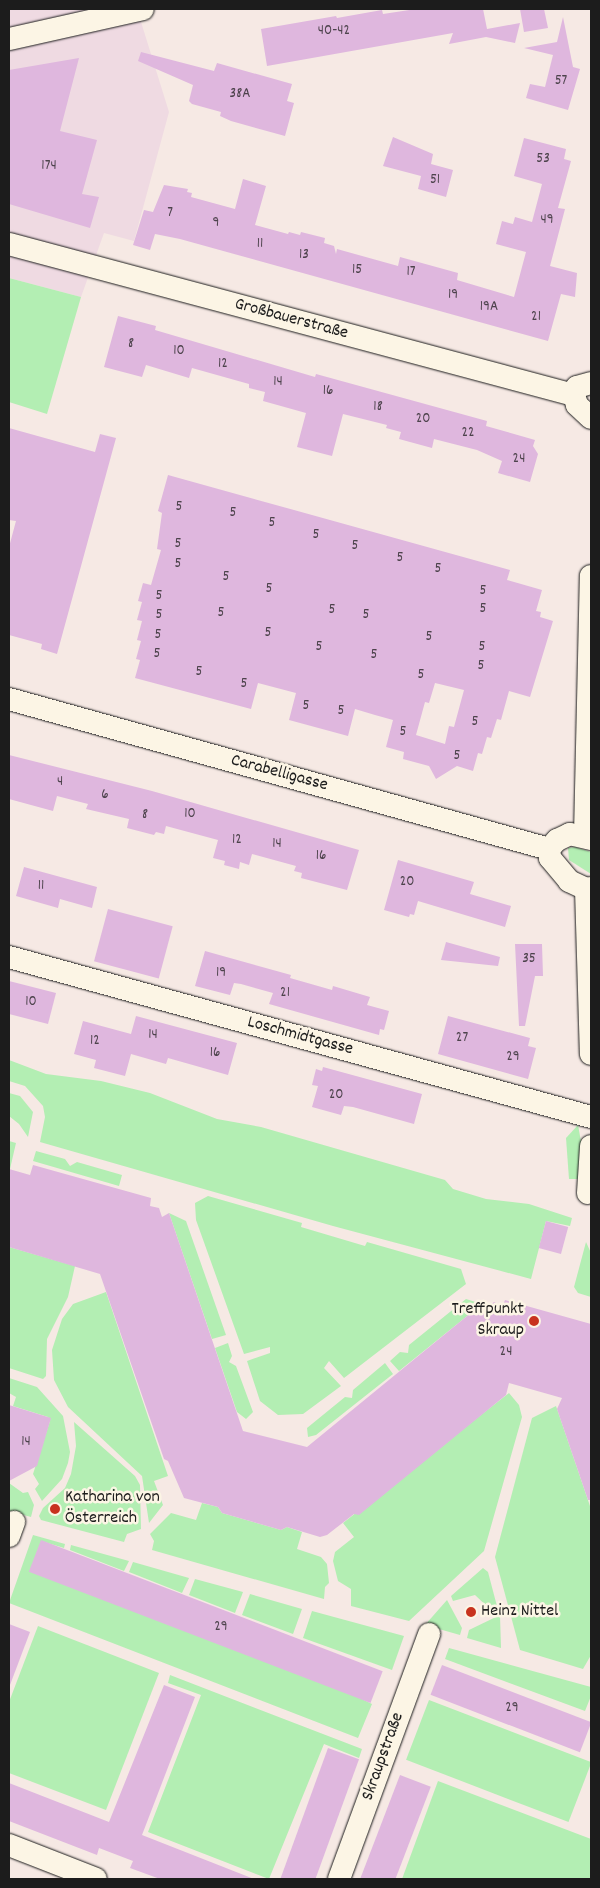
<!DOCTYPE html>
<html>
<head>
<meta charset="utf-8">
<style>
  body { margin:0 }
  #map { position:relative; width:600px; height:1888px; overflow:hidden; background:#f6e9e4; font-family:Dekko,sans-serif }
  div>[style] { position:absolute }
  .built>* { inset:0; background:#efdae2 }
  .green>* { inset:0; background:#b3eeb3; transform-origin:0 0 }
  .building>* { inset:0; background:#dfb7de; transform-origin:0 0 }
  .roads { filter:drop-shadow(0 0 1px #1c1c1c) drop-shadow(0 0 1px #1c1c1c) }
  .minor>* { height:22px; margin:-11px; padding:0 11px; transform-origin:11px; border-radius:11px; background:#fcf5e5 }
  .dots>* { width:14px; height:14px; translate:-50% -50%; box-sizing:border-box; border:2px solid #fcf5e5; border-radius:50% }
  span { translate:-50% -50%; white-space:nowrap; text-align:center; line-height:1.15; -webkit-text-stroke:5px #fcf5e5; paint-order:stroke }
  .number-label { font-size:15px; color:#4d434c }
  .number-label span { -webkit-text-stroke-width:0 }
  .street-label { font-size:18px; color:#1c1c1c }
  .poi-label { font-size:18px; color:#1c1c1c }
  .right { translate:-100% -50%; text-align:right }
  .left { translate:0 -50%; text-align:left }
  .frame { position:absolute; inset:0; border:10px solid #1c1c1c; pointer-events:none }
</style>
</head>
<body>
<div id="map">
  <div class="built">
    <div style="clip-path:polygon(9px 9px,137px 9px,169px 112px,134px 241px,104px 233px,81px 297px,9px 278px)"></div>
  </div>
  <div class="green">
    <div style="clip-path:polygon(9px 278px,81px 297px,47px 414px,9px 402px)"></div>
    <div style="clip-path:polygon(575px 847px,591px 852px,591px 874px,569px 860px,568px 848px)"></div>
    <div style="clip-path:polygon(9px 1060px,46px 1074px,101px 1081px,150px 1093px,217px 1119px,261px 1127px,445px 1180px,453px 1189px,486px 1199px,529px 1204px,572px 1218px,570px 1226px,546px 1221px,531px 1279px,333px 1226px,40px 1142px,45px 1117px,43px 1106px,25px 1086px,9px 1081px)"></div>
    <div style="clip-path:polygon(9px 1093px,20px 1096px,33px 1112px,28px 1137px,19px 1124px,9px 1116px)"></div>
    <div style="clip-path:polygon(578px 1125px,582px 1147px,581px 1179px,569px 1179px,566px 1138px)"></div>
    <div style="clip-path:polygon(9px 1141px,16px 1143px,10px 1169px,9px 1169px)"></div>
    <div style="clip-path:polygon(36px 1151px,65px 1159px,70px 1166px,77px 1162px,122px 1175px,119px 1186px,33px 1161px)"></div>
    <div style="clip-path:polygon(208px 1196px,302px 1223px,301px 1227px,365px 1246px,367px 1242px,461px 1269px,466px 1284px,344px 1378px,329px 1361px,324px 1368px,341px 1386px,303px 1414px,278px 1415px,260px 1401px,247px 1361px,270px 1353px,270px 1347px,244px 1354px,196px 1220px,195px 1203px)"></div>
    <div style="clip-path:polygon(169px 1213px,186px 1221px,226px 1335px,212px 1339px)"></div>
    <div style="clip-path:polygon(586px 1242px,591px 1253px,591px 1297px,578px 1293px,574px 1287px)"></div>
    <div style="clip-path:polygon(9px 1247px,75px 1266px,68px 1297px,47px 1339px,46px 1376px,43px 1379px,9px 1368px)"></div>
    <div style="clip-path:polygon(106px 1292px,168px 1476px,154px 1481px,163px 1505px,149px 1523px,142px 1476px,68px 1407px,54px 1380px,52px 1350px,62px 1319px,73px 1304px)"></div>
    <div style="clip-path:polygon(466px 1299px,482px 1304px,399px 1371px,390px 1361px,400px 1352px,408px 1353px,409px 1345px)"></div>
    <div style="clip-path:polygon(228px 1343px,232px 1356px,229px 1362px,236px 1366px,253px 1412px,246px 1419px,237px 1412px,215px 1348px)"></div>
    <div style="clip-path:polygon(385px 1363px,393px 1374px,316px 1435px,308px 1437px,307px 1428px,345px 1397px,352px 1398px,353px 1390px)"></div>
    <div style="clip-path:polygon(9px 1378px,37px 1387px,63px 1416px,70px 1452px,68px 1463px,62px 1479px,42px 1501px,35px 1489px,39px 1484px,33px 1474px,50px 1421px,48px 1417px,13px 1406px,16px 1397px,9px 1393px)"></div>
    <div style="clip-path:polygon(509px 1393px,519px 1405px,522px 1417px,484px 1551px,409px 1621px,351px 1606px,351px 1589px,338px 1581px,333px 1561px,335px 1552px,354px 1537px,343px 1523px)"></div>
    <div style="clip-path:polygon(556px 1406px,591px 1509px,591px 1655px,583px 1669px,520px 1650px,495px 1557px,532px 1418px)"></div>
    <div style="clip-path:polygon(74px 1422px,135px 1476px,140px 1485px,141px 1529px,127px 1534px,124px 1542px,41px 1520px,39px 1516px,43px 1508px,65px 1488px,71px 1474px,76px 1446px)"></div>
    <div style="clip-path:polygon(9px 1483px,23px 1493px,28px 1492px,34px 1505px,31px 1517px,9px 1511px)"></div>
    <div style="clip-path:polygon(202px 1503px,218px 1507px,222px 1513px,281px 1530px,287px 1527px,302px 1532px,297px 1549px,321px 1557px,327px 1564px,329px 1583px,325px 1587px,324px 1599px,152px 1550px,154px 1541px,150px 1534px,171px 1513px,196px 1520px)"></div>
    <div style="clip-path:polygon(33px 1535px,65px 1544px,64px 1548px,41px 1541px,372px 1704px,358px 1738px,9px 1603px)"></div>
    <div style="clip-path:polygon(71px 1545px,129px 1561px,124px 1571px,70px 1550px)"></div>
    <div style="clip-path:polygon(133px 1562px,189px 1578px,182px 1593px,129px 1572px)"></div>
    <div style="clip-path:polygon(483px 1568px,488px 1572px,498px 1610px,493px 1612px,475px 1595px,453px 1601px,451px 1596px)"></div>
    <div style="clip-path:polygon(195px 1579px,243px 1592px,235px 1613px,189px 1595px)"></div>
    <div style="clip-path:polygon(250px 1594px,302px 1609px,293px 1634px,242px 1615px)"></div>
    <div style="clip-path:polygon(447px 1600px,462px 1628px,460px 1635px,425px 1625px)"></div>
    <div style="clip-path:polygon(312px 1611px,404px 1636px,392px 1670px,303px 1638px)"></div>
    <div style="clip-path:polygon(500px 1615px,501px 1648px,467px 1638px,469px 1630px)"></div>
    <div style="clip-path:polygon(38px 1626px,159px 1673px,106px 1810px,9px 1773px,9px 1702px)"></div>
    <div style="clip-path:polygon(449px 1648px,591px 1687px,591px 1696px,585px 1711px,445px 1659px)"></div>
    <div style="clip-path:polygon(170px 1675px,362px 1749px,359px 1758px,324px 1744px,269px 1879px,148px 1832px,201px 1695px,168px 1683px)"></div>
    <div style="left:429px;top:1700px;width:174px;height:64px;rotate:21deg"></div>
    <div style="clip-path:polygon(438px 1781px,591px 1839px,591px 1879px,402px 1879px)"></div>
  </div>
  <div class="building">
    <div style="clip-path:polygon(416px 9px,483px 9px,487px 29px,520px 23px,515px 43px,486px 37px,449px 44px,453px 33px,267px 66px,261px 29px,336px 16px,337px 18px,382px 10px,383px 14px)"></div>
    <div style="clip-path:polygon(520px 9px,544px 9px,548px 28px,524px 32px)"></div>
    <div style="clip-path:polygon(563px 17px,573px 67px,580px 69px,568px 110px,526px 98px,530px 84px,545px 87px,553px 55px,524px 48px,557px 42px)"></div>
    <div style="clip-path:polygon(141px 52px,214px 71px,217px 63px,292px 84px,287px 101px,294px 103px,285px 136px,231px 121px,220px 116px,221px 112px,192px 104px,189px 101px,193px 85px,138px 61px)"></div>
    <div style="clip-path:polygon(79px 58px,60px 131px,97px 140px,82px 194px,99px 197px,90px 228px,9px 204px,9px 70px)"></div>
    <div style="clip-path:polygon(393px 137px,433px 154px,431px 164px,453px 170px,446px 197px,418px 189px,421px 176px,383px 166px)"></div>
    <div style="clip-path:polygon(524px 138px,566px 149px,564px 159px,571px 161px,558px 208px,565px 209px,550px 266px,577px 273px,575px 297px,561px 294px,548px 341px,180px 239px,155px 234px,150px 250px,133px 245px,144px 210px,153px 212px,164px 185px,188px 189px,187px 192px,192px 193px,191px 197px,235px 209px,243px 179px,266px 186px,255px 225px,288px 234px,289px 232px,300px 235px,301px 232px,325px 238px,324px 243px,334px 246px,336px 254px,337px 249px,398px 266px,400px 257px,458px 273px,457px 280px,514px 297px,526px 252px,496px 244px,502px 221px,513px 224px,515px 217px,532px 222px,542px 184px,514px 176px)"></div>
    <div style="clip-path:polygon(118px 316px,156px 326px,155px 330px,315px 377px,316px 374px,487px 421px,486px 426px,535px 440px,533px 446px,538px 454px,530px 482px,498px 473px,502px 461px,477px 450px,434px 439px,432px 448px,399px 439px,401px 432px,386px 428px,387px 425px,343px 414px,332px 456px,297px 447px,306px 413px,263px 401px,265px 392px,249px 388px,249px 384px,192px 368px,189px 378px,146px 365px,142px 377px,104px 367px)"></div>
    <div style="clip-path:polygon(9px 428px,95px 452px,100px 434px,116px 438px,57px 654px,41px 649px,42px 644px,9px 635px,9px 547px,16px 521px,9px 520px)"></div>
    <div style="clip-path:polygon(evenodd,168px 475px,510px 570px,507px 580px,542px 590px,536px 611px,541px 612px,540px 617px,553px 621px,530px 697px,509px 691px,501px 720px,497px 719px,491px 738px,487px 737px,482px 754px,478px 753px,473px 771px,457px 766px,436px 779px,429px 766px,403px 759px,404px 752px,386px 747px,393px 720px,375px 715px,355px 709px,348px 736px,289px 720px,296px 693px,258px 683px,251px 709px,135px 678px,140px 660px,136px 659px,141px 641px,137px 640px,142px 621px,137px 620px,142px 602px,138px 601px,143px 583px,151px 585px,161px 550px,157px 549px,162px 513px,158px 511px,168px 475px,435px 683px,464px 690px,454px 727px,449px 726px,445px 744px,416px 735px,425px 702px,429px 703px,435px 683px)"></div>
    <div style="clip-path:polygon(9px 755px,152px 791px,359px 850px,347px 890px,301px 878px,302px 873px,294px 871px,296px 866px,252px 854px,249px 865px,240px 862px,239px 869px,224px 865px,225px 861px,213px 858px,218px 840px,166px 826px,164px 834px,156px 832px,154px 835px,127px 828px,129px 819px,86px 809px,88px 804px,57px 796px,53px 811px,9px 799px)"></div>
    <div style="clip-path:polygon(398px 860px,474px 882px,470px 894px,511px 906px,505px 927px,418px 901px,414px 915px,410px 914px,409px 917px,384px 910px)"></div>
    <div style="clip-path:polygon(24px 867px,97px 887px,92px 908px,60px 899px,58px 908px,16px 896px)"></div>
    <div style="left:108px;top:909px;width:67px;height:54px;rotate:15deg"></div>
    <div style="clip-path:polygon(446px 942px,500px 957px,498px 966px,441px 960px)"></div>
    <div style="clip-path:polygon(515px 944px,542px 944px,543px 976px,535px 976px,525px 1026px,519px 1026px)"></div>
    <div style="clip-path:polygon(205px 951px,291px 975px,290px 978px,332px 990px,333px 986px,370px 997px,367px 1005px,389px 1011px,384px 1030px,380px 1029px,379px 1035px,269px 1004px,273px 993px,241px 984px,234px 983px,230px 995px,195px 986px)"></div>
    <div style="clip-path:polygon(9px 981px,56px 993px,48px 1024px,9px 1014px)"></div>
    <div style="clip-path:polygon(136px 1016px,237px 1043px,228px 1075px,168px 1058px,166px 1064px,131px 1054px,125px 1076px,94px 1068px,96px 1060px,74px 1054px,83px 1021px,131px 1034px)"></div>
    <div style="clip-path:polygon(448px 1016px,530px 1038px,528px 1046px,536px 1048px,528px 1079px,438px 1054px)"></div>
    <div style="clip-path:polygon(323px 1067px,422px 1094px,414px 1124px,353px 1107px,344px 1106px,341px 1115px,312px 1107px,318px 1086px,312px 1085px,316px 1069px,322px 1071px)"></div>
    <div style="clip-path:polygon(33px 1165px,151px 1198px,150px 1206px,159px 1208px,162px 1217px,169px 1213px,243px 1431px,307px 1447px,483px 1303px,487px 1308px,494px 1302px,503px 1305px,505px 1300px,591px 1324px,591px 1500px,588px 1500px,557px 1409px,562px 1398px,509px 1383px,506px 1395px,359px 1515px,354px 1514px,327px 1535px,320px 1537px,287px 1527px,281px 1530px,222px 1513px,218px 1507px,184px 1498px,168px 1461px,164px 1459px,100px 1274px,9px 1247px,9px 1169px,30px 1175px)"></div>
    <div style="left:546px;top:1221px;width:23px;height:28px;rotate:15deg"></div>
    <div style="clip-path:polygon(9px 1405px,51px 1418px,37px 1466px,9px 1481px)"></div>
    <div style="left:41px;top:1540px;width:366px;height:34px;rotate:21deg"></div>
    <div style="clip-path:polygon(9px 1624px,30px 1632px,10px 1685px,9px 1685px)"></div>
    <div style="left:442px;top:1665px;width:160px;height:32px;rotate:21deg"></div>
    <div style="clip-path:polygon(164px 1685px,195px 1697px,142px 1835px,254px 1879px,160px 1879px,130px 1868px,133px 1861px,99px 1848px,97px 1855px,9px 1821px,9px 1783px,109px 1822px)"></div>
    <div style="left:328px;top:1748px;width:33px;height:141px;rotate:20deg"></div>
    <div style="left:400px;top:1775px;width:33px;height:111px;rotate:21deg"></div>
  </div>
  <div class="roads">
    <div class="minor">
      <div style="left:9px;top:39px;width:137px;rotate:-12.6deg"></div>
      <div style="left:9px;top:244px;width:585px;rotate:14.96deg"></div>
      <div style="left:591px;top:383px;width:15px;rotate:164deg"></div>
      <div style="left:577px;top:387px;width:9px;rotate:111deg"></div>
      <div style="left:574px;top:395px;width:10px;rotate:73deg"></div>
      <div style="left:577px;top:405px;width:19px;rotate:43deg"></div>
      <div style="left:9px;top:699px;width:560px;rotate:15.52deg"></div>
      <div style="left:585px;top:835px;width:259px;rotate:-88.7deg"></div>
      <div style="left:591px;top:839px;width:22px;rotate:-167deg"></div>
      <div style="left:570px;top:834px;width:14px;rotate:155deg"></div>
      <div style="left:557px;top:840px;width:12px;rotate:132deg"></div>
      <div style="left:549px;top:849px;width:9px;rotate:84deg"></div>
      <div style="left:550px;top:858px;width:30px;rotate:50deg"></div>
      <div style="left:569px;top:881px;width:19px;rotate:25deg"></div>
      <div style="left:586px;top:889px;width:5px;rotate:-11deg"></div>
      <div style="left:586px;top:889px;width:165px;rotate:88.3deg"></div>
      <div style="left:9px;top:957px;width:604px;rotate:15.37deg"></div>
      <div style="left:588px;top:1193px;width:47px;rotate:-86.3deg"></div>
      <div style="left:9px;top:1536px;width:15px;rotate:-70deg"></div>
      <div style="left:9px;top:1845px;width:93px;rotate:21.3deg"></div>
      <div style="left:339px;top:1879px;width:261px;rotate:-69.8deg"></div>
    </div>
  </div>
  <div class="dots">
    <div style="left:534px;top:1321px;background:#c8321e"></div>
    <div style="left:55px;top:1509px;background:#c8321e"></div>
    <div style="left:471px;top:1612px;background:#c8321e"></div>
  </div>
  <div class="number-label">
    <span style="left:334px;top:32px">40-42</span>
    <span style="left:561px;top:82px">57</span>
    <span style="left:240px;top:95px">38A</span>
    <span style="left:543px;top:160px">53</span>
    <span style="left:49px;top:167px">174</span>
    <span style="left:435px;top:181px">51</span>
    <span style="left:170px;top:214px">7</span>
    <span style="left:547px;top:221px">49</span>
    <span style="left:216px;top:224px">9</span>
    <span style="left:260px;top:245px">11</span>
    <span style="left:304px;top:256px">13</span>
    <span style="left:357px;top:271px">15</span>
    <span style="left:411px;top:273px">17</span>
    <span style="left:453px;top:296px">19</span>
    <span style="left:489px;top:308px">19A</span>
    <span style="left:536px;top:318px">21</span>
    <span style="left:131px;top:345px">8</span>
    <span style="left:179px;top:352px">10</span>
    <span style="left:223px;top:365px">12</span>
    <span style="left:278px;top:383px">14</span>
    <span style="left:328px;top:392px">16</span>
    <span style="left:378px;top:408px">18</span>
    <span style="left:423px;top:420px">20</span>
    <span style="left:468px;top:434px">22</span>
    <span style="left:519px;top:460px">24</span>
    <span style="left:179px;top:508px">5</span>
    <span style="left:233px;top:514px">5</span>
    <span style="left:272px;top:524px">5</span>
    <span style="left:316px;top:536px">5</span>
    <span style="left:178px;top:545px">5</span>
    <span style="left:355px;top:547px">5</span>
    <span style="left:400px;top:559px">5</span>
    <span style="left:178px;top:565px">5</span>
    <span style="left:438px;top:570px">5</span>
    <span style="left:226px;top:578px">5</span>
    <span style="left:269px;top:590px">5</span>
    <span style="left:483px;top:592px">5</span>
    <span style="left:159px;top:597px">5</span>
    <span style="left:483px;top:610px">5</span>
    <span style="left:332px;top:611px">5</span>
    <span style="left:221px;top:614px">5</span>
    <span style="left:159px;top:616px">5</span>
    <span style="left:366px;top:616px">5</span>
    <span style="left:268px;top:634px">5</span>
    <span style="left:158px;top:636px">5</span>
    <span style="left:429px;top:638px">5</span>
    <span style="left:319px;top:648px">5</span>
    <span style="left:482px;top:648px">5</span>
    <span style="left:157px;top:655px">5</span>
    <span style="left:374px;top:656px">5</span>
    <span style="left:481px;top:667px">5</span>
    <span style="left:199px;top:673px">5</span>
    <span style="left:421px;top:676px">5</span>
    <span style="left:244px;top:685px">5</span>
    <span style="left:306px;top:707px">5</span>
    <span style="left:341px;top:712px">5</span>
    <span style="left:475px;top:723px">5</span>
    <span style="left:403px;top:733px">5</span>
    <span style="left:457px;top:757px">5</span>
    <span style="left:60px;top:783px">4</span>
    <span style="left:105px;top:796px">6</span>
    <span style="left:190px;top:815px">10</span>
    <span style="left:145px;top:816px">8</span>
    <span style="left:237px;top:841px">12</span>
    <span style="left:277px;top:845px">14</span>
    <span style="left:321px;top:857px">16</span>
    <span style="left:407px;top:883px">20</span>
    <span style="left:41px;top:887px">11</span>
    <span style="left:529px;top:960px">35</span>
    <span style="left:221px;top:974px">19</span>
    <span style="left:285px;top:994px">21</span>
    <span style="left:31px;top:1003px">10</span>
    <span style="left:153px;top:1036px">14</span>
    <span style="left:462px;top:1039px">27</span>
    <span style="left:95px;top:1042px">12</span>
    <span style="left:215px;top:1054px">16</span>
    <span style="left:513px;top:1058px">29</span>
    <span style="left:336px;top:1096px">20</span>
    <span style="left:506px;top:1353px">24</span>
    <span style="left:26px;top:1443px">14</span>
    <span style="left:221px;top:1628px">29</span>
    <span style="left:512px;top:1709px">29</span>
  </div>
  <div class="street-label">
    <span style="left:291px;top:320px;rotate:15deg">Großbauerstraße</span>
    <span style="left:279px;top:774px;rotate:15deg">Carabelligasse</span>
    <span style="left:300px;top:1037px;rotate:15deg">Loschmidtgasse</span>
    <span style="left:384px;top:1757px;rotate:-70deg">Skraupstraße</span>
  </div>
  <div class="poi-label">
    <span class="right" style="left:524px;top:1321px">Treffpunkt<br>Skraup</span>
    <span class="left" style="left:65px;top:1509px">Katharina von<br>Österreich</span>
    <span class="left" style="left:481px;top:1612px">Heinz Nittel</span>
  </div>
  <div class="frame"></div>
</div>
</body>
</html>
